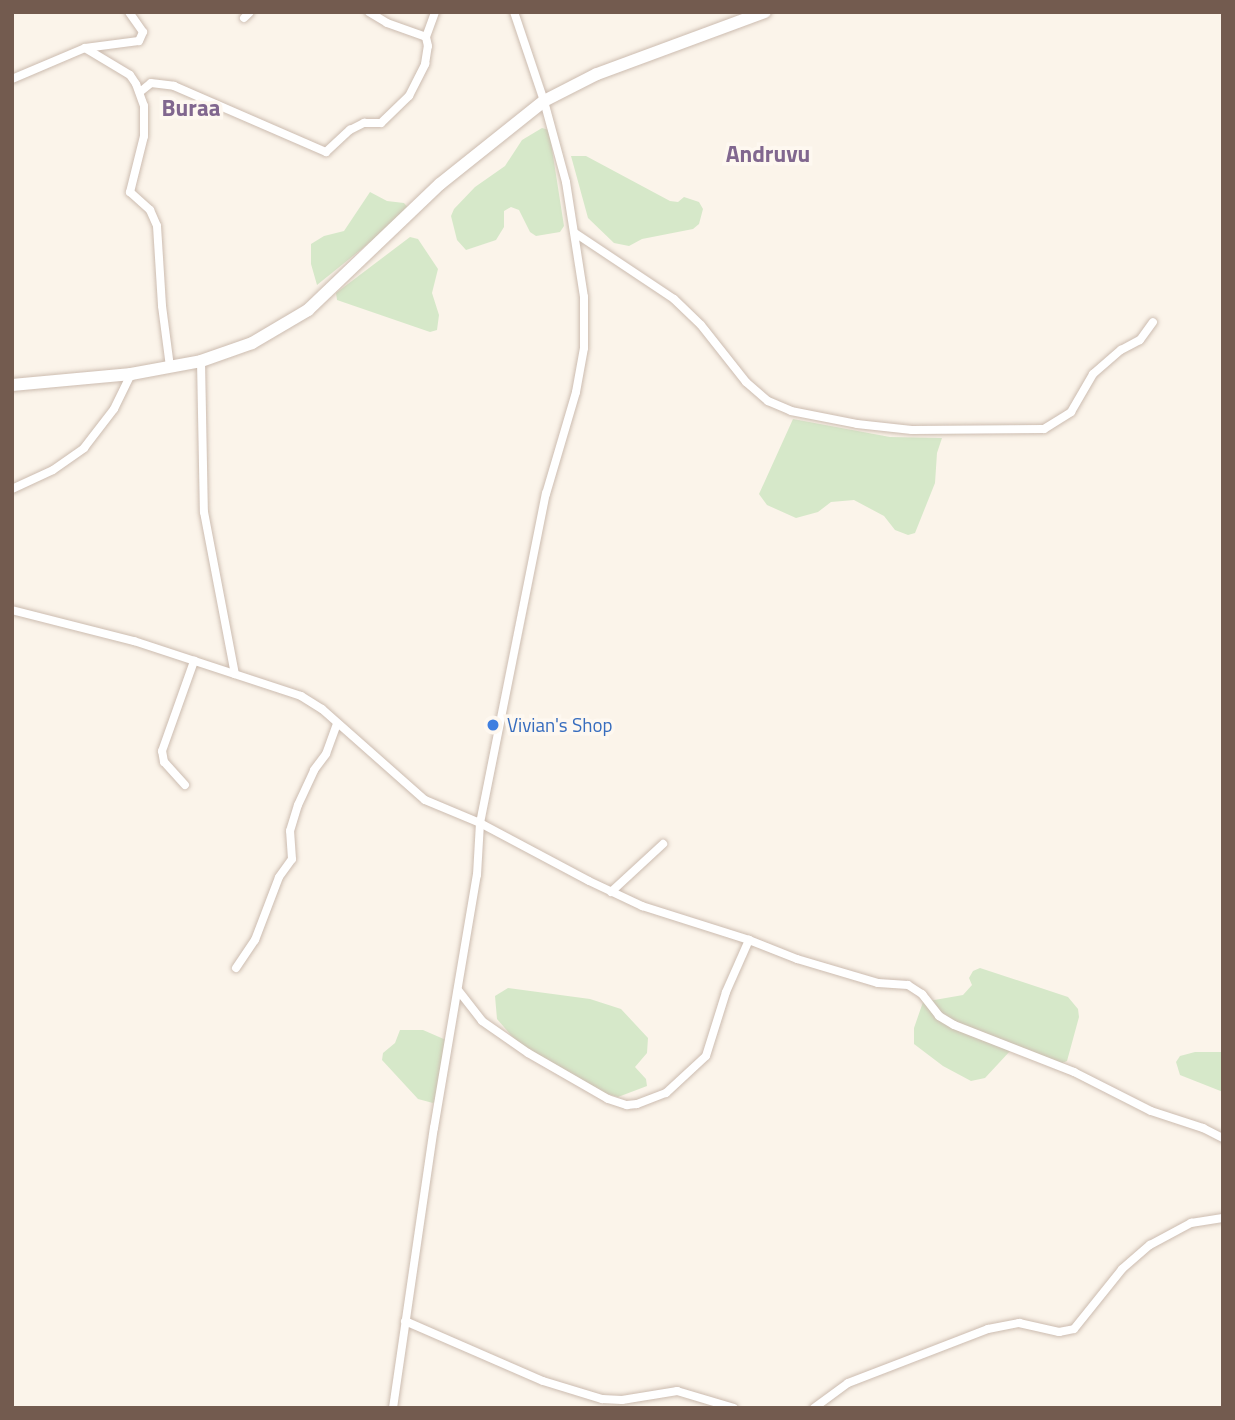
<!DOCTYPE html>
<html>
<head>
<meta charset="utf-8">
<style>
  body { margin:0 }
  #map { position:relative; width:1235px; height:1420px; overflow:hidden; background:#fbf4ea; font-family:"Titillium Web",sans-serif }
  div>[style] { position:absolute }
  .green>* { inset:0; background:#d6e8c9 }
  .roads { filter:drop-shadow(0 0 2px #ccbcb0) drop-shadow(0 0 2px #ccbcb0) }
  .street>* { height:8px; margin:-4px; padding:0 4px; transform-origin:4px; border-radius:4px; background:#fff }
  .secondary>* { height:12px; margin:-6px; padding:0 6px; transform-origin:6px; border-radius:6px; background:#fff }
  .dots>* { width:19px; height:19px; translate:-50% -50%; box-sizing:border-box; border:4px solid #fef8f0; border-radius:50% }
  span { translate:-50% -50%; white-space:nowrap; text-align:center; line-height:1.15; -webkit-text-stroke:7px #fef8f0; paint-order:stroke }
  .shop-label { font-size:19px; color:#366cbe }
  .left { translate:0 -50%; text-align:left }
  .quarter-label { font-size:23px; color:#81678f; font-weight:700 }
  .frame { position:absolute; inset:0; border:14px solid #735b4f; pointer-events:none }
</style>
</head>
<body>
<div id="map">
  <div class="green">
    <div style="clip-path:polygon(542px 128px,549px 130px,564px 226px,560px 232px,536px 236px,530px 232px,519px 210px,511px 207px,504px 211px,504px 227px,496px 240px,466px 250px,457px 240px,451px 216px,454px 209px,475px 187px,505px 166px,522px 140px)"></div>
    <div style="clip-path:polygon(571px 156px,586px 156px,670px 201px,678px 202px,684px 197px,699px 202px,703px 209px,699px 224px,693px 229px,642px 239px,629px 246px,614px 243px,588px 218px)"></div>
    <div style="clip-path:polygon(370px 192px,387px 201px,404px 203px,410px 210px,317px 285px,311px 264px,311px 244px,324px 236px,344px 231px)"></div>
    <div style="clip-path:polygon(410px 237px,418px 239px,438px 269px,432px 293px,439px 315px,437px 330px,430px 332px,337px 300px,336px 293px)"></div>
    <div style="clip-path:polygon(793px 419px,890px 437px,942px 438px,937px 453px,935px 483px,915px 533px,908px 535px,895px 530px,884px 516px,854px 500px,831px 502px,818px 512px,796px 518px,767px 505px,759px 494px)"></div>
    <div style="clip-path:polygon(980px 968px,1068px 997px,1078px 1009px,1079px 1017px,1067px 1061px,1060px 1064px,1011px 1050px,985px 1078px,971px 1081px,943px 1066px,914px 1044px,914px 1028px,923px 1002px,963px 995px,972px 985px,969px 978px,973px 971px)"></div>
    <div style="clip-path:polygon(508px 988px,590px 999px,621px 1009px,648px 1038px,647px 1053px,635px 1067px,646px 1079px,647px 1086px,618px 1097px,604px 1093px,535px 1055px,516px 1041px,497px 1019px,495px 996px)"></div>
    <div style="clip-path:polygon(400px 1030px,423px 1030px,446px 1040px,439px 1098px,433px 1103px,418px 1099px,382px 1060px,383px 1053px,395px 1043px)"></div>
    <div style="clip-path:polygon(1195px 1052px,1223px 1052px,1223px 1092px,1180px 1075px,1176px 1062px,1180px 1056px)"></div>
  </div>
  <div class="roads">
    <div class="street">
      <div style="left:369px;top:12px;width:21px;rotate:31deg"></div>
      <div style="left:387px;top:23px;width:41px;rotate:19.7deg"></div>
      <div style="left:244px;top:18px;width:8px;rotate:-45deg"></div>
      <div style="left:85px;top:48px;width:54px;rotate:-7.4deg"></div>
      <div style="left:139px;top:41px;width:10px;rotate:-66deg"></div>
      <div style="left:143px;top:32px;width:24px;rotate:-125deg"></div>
      <div style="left:12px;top:79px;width:79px;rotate:-23deg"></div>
      <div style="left:85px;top:48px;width:52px;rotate:31deg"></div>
      <div style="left:130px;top:75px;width:11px;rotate:56deg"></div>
      <div style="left:136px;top:84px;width:23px;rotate:70deg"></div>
      <div style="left:144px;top:106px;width:30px;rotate:90deg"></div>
      <div style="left:144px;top:136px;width:58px;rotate:104deg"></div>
      <div style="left:130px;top:192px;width:27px;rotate:42deg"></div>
      <div style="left:150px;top:210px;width:17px;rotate:66deg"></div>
      <div style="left:157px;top:226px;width:80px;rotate:86.4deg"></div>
      <div style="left:162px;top:306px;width:62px;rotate:82.5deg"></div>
      <div style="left:140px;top:92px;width:14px;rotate:-39deg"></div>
      <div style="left:151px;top:83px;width:23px;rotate:7deg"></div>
      <div style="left:174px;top:86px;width:166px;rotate:23.5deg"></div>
      <div style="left:326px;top:152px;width:33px;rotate:-43deg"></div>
      <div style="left:350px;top:130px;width:16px;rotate:-27deg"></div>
      <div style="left:364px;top:123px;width:17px"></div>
      <div style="left:381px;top:123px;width:39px;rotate:-44deg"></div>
      <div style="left:409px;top:96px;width:36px;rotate:-63deg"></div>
      <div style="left:425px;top:64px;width:18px;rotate:-81deg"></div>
      <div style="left:428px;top:46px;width:9px;rotate:-103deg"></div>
      <div style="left:426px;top:37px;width:27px;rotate:-70deg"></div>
      <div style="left:575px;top:233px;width:119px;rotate:33.7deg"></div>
      <div style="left:674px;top:299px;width:37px;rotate:44deg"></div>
      <div style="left:701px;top:325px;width:73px;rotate:51.7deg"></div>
      <div style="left:746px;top:382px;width:29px;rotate:41deg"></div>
      <div style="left:768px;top:401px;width:25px;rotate:23deg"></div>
      <div style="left:791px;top:411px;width:67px;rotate:11.1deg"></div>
      <div style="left:857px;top:424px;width:55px;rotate:6.2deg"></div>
      <div style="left:912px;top:430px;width:132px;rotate:-0.4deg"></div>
      <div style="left:1044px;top:429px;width:32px;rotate:-32deg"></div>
      <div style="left:1071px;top:412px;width:44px;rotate:-59.9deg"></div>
      <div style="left:1093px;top:374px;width:37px;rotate:-41deg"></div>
      <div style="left:1121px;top:350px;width:21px;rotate:-28deg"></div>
      <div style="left:1140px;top:340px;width:22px;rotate:-54deg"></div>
      <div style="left:201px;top:361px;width:151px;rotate:88.9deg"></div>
      <div style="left:204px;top:512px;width:165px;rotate:79.2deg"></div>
      <div style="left:12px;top:489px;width:45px;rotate:-24.9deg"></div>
      <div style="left:53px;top:470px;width:38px;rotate:-35deg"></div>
      <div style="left:84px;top:448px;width:49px;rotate:-52.4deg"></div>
      <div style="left:114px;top:409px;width:39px;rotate:-64deg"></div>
      <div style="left:12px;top:610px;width:126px;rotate:14.3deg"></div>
      <div style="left:134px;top:641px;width:176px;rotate:18.2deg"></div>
      <div style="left:301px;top:696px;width:25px;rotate:32deg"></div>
      <div style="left:322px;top:709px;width:137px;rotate:41.5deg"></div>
      <div style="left:425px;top:800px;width:60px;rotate:22.7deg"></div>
      <div style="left:480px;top:823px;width:123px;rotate:28deg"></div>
      <div style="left:589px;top:881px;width:59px;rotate:25.3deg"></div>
      <div style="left:642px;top:906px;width:112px;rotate:17.6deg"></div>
      <div style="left:749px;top:940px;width:52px;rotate:21.6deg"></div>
      <div style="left:797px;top:959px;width:84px;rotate:16.5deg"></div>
      <div style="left:878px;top:983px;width:30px;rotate:4deg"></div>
      <div style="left:908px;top:985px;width:17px;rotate:33deg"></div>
      <div style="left:922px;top:994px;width:28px;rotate:52deg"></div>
      <div style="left:939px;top:1016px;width:17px;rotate:31deg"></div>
      <div style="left:954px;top:1025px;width:129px;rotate:21.4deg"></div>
      <div style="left:1074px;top:1072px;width:86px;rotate:26.9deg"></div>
      <div style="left:1151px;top:1111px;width:55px;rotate:18.1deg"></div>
      <div style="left:1203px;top:1128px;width:22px;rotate:27deg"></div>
      <div style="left:185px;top:785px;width:31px;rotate:-132deg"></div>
      <div style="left:164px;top:762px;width:11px;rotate:-100deg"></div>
      <div style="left:162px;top:751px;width:96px;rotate:-70.4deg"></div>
      <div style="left:611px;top:892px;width:71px;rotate:-42.7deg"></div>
      <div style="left:236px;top:968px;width:34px;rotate:-56deg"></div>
      <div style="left:255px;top:940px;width:67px;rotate:-69.1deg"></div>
      <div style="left:279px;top:877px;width:22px;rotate:-54deg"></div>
      <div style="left:292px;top:859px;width:28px;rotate:-94deg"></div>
      <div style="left:290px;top:831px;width:27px;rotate:-73deg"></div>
      <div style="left:298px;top:805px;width:38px;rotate:-65deg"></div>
      <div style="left:314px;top:770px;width:20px;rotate:-53deg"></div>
      <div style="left:326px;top:754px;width:32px;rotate:-70deg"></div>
      <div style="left:458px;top:990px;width:39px;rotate:52deg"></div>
      <div style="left:482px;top:1021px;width:56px;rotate:34.8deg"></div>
      <div style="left:528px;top:1053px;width:92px;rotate:29.9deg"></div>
      <div style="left:608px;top:1099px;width:20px;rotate:18deg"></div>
      <div style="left:627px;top:1105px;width:10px;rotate:-6deg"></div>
      <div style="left:637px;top:1104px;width:31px;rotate:-21deg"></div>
      <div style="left:666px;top:1093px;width:54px;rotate:-42.8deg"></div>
      <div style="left:706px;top:1056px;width:67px;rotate:-72.6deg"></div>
      <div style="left:726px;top:992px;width:57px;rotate:-66.1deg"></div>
      <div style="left:405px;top:1321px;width:150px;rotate:23.5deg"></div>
      <div style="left:543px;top:1381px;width:62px;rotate:17deg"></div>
      <div style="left:602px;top:1399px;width:20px;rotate:3deg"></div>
      <div style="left:622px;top:1400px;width:56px;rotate:-9.3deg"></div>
      <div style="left:677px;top:1391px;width:59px;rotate:16.6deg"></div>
      <div style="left:393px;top:1408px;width:283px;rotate:-81.7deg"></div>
      <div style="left:434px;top:1128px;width:257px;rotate:-80.4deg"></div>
      <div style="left:477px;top:875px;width:52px;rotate:-86.7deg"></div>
      <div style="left:480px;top:823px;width:336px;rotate:-78.7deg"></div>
      <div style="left:546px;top:494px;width:106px;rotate:-73.6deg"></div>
      <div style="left:576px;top:392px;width:45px;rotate:-79.7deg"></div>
      <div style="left:584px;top:348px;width:51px;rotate:-90deg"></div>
      <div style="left:584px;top:297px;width:116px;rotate:-98.9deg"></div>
      <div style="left:566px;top:182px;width:84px;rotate:-105.2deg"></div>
      <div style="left:544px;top:101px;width:94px;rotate:-108.6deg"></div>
      <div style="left:814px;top:1408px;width:42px;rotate:-36.3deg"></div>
      <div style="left:848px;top:1383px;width:150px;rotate:-21.1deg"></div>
      <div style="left:988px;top:1329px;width:32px;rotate:-11deg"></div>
      <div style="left:1019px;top:1323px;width:41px;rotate:12.7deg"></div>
      <div style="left:1059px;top:1332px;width:15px;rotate:-11deg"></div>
      <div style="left:1074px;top:1329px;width:77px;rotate:-51.3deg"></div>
      <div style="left:1122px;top:1269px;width:37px;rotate:-41deg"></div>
      <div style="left:1150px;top:1245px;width:47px;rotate:-28.2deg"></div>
      <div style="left:1191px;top:1223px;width:32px;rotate:-9deg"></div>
    </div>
    <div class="secondary">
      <div style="left:12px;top:385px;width:120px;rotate:-5.3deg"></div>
      <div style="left:131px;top:374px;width:71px;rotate:-10.5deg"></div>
      <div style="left:201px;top:361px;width:54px;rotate:-19.4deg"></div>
      <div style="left:252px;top:343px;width:65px;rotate:-30.5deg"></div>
      <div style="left:308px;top:310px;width:182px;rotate:-43.7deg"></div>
      <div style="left:440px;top:184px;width:133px;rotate:-38.6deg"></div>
      <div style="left:544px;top:101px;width:59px;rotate:-27deg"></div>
      <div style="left:597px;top:74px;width:179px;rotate:-20.3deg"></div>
    </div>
  </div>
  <div class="dots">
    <div style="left:493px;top:725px;background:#3f7fe0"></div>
  </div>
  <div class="shop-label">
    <span class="left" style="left:507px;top:725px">Vivian's Shop</span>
  </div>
  <div class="quarter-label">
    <span style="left:191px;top:108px">Buraa</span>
    <span style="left:768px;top:154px">Andruvu</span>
  </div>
  <div class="frame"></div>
</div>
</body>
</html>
